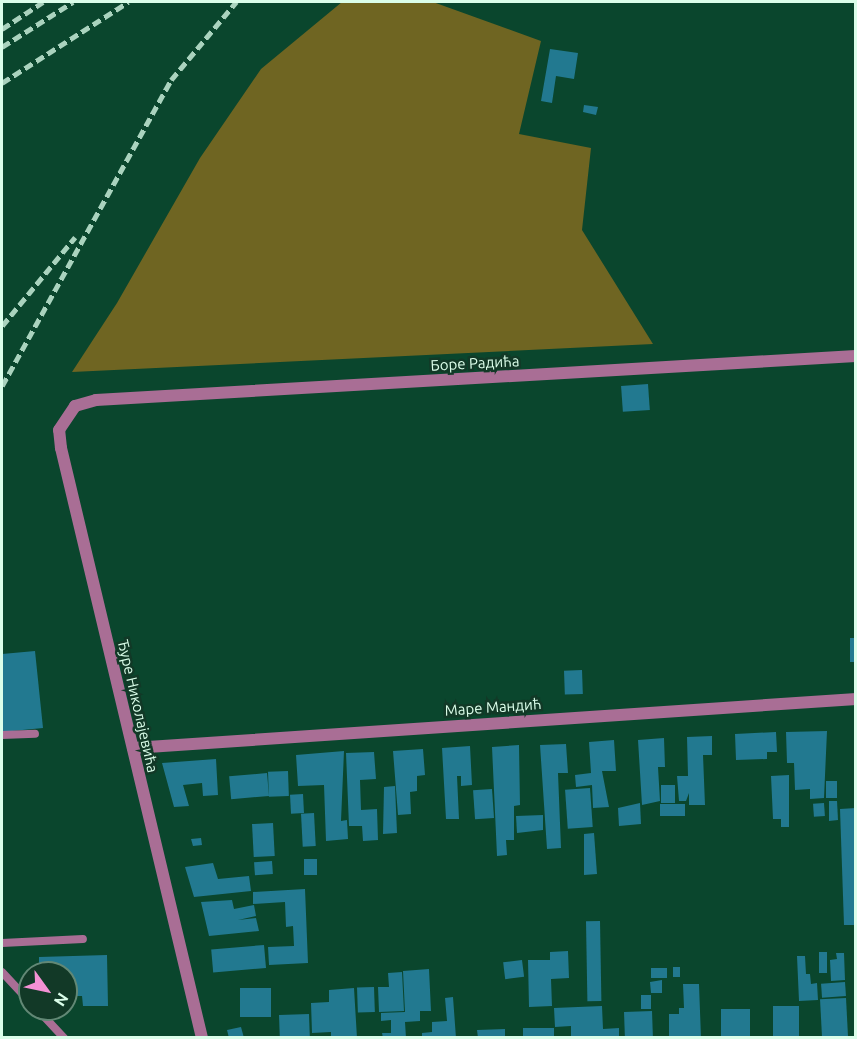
<!DOCTYPE html>
<html>
<head>
<meta charset="utf-8">
<style>
  body { margin:0 }
  #map { position:relative; width:857px; height:1039px; overflow:hidden; background:#0a462d; font-family:Ubuntu,sans-serif }
  div>[style] { position:absolute }
  .forest>* { inset:0; background:#6f6522 }
  .building>* { inset:0; background:#227990; transform-origin:0 0 }
  .lane>* { height:8px; margin:-4px; padding:0 4px; transform-origin:4px; border-radius:4px; background:#a96e95 }
  .street>* { height:12px; margin:-6px; padding:0 6px; transform-origin:6px; border-radius:6px; background:#a96e95 }
  .rail>* { height:4.5px; margin-top:-2.25px; transform-origin:0; background:repeating-linear-gradient(90deg,#aad3be 0 9px,transparent 0 13.5px) }
  span { translate:-50% -50%; white-space:nowrap; text-align:center; line-height:1.15; -webkit-text-stroke:5px #123927; paint-order:stroke }
  .street-label { font-size:15px; color:#dbfeea }
  .frame { position:absolute; inset:0; border:3px solid #dbfeea; pointer-events:none }
  .north { position:absolute; left:18px; top:961px; width:60px; height:60px; box-sizing:border-box; background:#123927; border:2px solid #628875; border-radius:50%; rotate:123deg; font-size:16px; font-weight:700; line-height:24px; text-align:center; color:#dbfeea }
  .north::after { content:''; display:block; margin:auto; width:21px; height:27px; background:#f491d4; clip-path:polygon(50% 0,100% 100%,50% 72%,0 100%) }
</style>
</head>
<body>
<div id="map">
  <div class="forest">
    <div style="clip-path:polygon(342px 2px,433px 2px,541px 41px,519px 134px,591px 148px,582px 230px,653px 344px,72px 372px,117px 303px,200px 158px,261px 69px)"></div>
  </div>
  <div class="building">
    <div style="clip-path:polygon(550px 49px,578px 53px,574px 79px,556px 76px,552px 103px,541px 101px)"></div>
    <div style="clip-path:polygon(584px 105px,598px 107px,596px 115px,583px 112px)"></div>
    <div style="left:648px;top:384px;width:26px;height:27px;rotate:86deg"></div>
    <div style="left:850px;top:638px;width:6px;height:24px"></div>
    <div style="clip-path:polygon(35px 651px,43px 728px,2px 732px,2px 654px)"></div>
    <div style="left:582px;top:670px;width:24px;height:18px;rotate:88deg"></div>
    <div style="clip-path:polygon(827px 731px,824px 798px,810px 799px,810px 789px,795px 790px,794px 763px,787px 763px,786px 732px)"></div>
    <div style="clip-path:polygon(776px 732px,777px 752px,767px 752px,767px 759px,736px 760px,735px 734px)"></div>
    <div style="clip-path:polygon(712px 736px,712px 755px,703px 755px,705px 805px,689px 805px,689px 793px,686px 801px,679px 801px,677px 776px,688px 776px,687px 737px)"></div>
    <div style="clip-path:polygon(664px 738px,665px 767px,658px 767px,660px 801px,642px 805px,638px 740px)"></div>
    <div style="clip-path:polygon(614px 740px,616px 771px,602px 771px,609px 807px,593px 808px,592px 785px,576px 787px,575px 775px,591px 773px,589px 742px)"></div>
    <div style="clip-path:polygon(566px 744px,568px 773px,558px 773px,561px 848px,547px 849px,540px 745px)"></div>
    <div style="clip-path:polygon(519px 745px,520px 805px,514px 806px,514px 840px,506px 840px,507px 855px,497px 856px,492px 747px)"></div>
    <div style="clip-path:polygon(470px 746px,472px 785px,461px 786px,461px 776px,457px 776px,459px 819px,446px 819px,442px 748px)"></div>
    <div style="clip-path:polygon(423px 749px,425px 775px,417px 776px,417px 791px,410px 792px,411px 814px,398px 815px,393px 751px)"></div>
    <div style="clip-path:polygon(344px 751px,341px 821px,347px 820px,348px 839px,326px 841px,324px 785px,298px 786px,296px 755px)"></div>
    <div style="clip-path:polygon(374px 752px,376px 779px,360px 780px,361px 810px,377px 809px,378px 840px,363px 841px,362px 826px,349px 826px,346px 753px)"></div>
    <div style="clip-path:polygon(216px 759px,218px 795px,203px 796px,202px 783px,183px 785px,189px 806px,174px 807px,162px 763px)"></div>
    <div style="left:288px;top:771px;width:25px;height:20px;rotate:88deg"></div>
    <div style="left:267px;top:773px;width:23px;height:38px;rotate:85deg"></div>
    <div style="clip-path:polygon(789px 775px,789px 827px,781px 827px,781px 819px,773px 819px,771px 776px)"></div>
    <div style="left:837px;top:781px;width:17px;height:11px;rotate:90deg"></div>
    <div style="left:661px;top:785px;width:14px;height:18px"></div>
    <div style="clip-path:polygon(395px 786px,397px 833px,383px 834px,384px 787px)"></div>
    <div style="left:590px;top:788px;width:39px;height:25px;rotate:86deg"></div>
    <div style="left:492px;top:789px;width:29px;height:19px;rotate:86deg"></div>
    <div style="left:303px;top:794px;width:19px;height:13px;rotate:87deg"></div>
    <div style="clip-path:polygon(829px 801px,837px 801px,838px 820px,829px 821px)"></div>
    <div style="clip-path:polygon(640px 803px,641px 824px,619px 826px,618px 808px)"></div>
    <div style="left:824px;top:803px;width:13px;height:11px;rotate:86deg"></div>
    <div style="left:660px;top:804px;width:25px;height:12px"></div>
    <div style="clip-path:polygon(856px 808px,856px 925px,844px 925px,840px 809px)"></div>
    <div style="left:314px;top:813px;width:33px;height:13px;rotate:87deg"></div>
    <div style="clip-path:polygon(543px 815px,543px 830px,517px 833px,516px 816px)"></div>
    <div style="left:273px;top:823px;width:33px;height:21px;rotate:87deg"></div>
    <div style="clip-path:polygon(594px 833px,597px 874px,584px 875px,584px 834px)"></div>
    <div style="clip-path:polygon(201px 838px,202px 845px,193px 846px,191px 839px)"></div>
    <div style="left:304px;top:859px;width:13px;height:16px"></div>
    <div style="left:272px;top:861px;width:13px;height:18px;rotate:86deg"></div>
    <div style="clip-path:polygon(213px 863px,218px 879px,249px 876px,251px 891px,194px 897px,185px 867px)"></div>
    <div style="clip-path:polygon(305px 889px,308px 963px,269px 965px,268px 947px,294px 946px,293px 926px,286px 927px,285px 902px,253px 904px,253px 892px)"></div>
    <div style="clip-path:polygon(232px 900px,234px 909px,254px 905px,256px 916px,238px 920px,256px 918px,259px 931px,209px 936px,201px 902px)"></div>
    <div style="left:600px;top:921px;width:80px;height:14px;rotate:89deg"></div>
    <div style="left:264px;top:945px;width:23px;height:53px;rotate:85deg"></div>
    <div style="clip-path:polygon(568px 951px,569px 978px,551px 979px,552px 1006px,529px 1007px,528px 960px,550px 960px,550px 952px)"></div>
    <div style="left:819px;top:952px;width:8px;height:21px"></div>
    <div style="clip-path:polygon(836px 953px,844px 953px,845px 980px,831px 981px,830px 960px,837px 959px)"></div>
    <div style="clip-path:polygon(107px 955px,108px 1006px,83px 1006px,82px 996px,66px 996px,66px 973px,39px 973px,39px 957px)"></div>
    <div style="clip-path:polygon(797px 956px,805px 956px,806px 974px,810px 974px,811px 984px,817px 983px,818px 1000px,799px 1001px)"></div>
    <div style="left:522px;top:960px;width:17px;height:19px;rotate:83deg"></div>
    <div style="left:673px;top:967px;width:7px;height:10px"></div>
    <div style="left:651px;top:968px;width:16px;height:10px"></div>
    <div style="clip-path:polygon(429px 969px,431px 1011px,420px 1011px,420px 1021px,405px 1022px,406px 1038px,383px 1038px,382px 1033px,391px 1033px,391px 1020px,381px 1021px,381px 1013px,405px 1012px,403px 971px)"></div>
    <div style="clip-path:polygon(402px 972px,404px 1011px,379px 1012px,378px 987px,389px 987px,388px 973px)"></div>
    <div style="clip-path:polygon(662px 980px,662px 993px,651px 993px,650px 982px)"></div>
    <div style="left:845px;top:982px;width:14px;height:24px;rotate:86deg"></div>
    <div style="clip-path:polygon(683px 984px,699px 984px,701px 1038px,669px 1038px,669px 1014px,679px 1014px,679px 1008px,684px 1008px)"></div>
    <div style="left:374px;top:987px;width:25px;height:17px;rotate:88deg"></div>
    <div style="left:240px;top:988px;width:31px;height:29px"></div>
    <div style="clip-path:polygon(354px 988px,357px 1038px,331px 1038px,331px 1032px,312px 1033px,311px 1003px,329px 1002px,329px 990px)"></div>
    <div style="left:651px;top:995px;width:14px;height:10px;rotate:90deg"></div>
    <div style="clip-path:polygon(453px 997px,456px 1038px,422px 1038px,422px 1033px,432px 1032px,432px 1022px,447px 1021px,445px 998px)"></div>
    <div style="left:846px;top:998px;width:40px;height:26px;rotate:87deg"></div>
    <div style="clip-path:polygon(602px 1006px,603px 1029px,619px 1028px,619px 1038px,571px 1038px,571px 1026px,555px 1027px,554px 1008px)"></div>
    <div style="left:773px;top:1006px;width:26px;height:32px"></div>
    <div style="left:721px;top:1009px;width:29px;height:29px"></div>
    <div style="left:652px;top:1011px;width:27px;height:28px;rotate:88deg"></div>
    <div style="left:309px;top:1014px;width:24px;height:30px;rotate:88deg"></div>
    <div style="clip-path:polygon(241px 1027px,244px 1038px,229px 1038px,227px 1030px)"></div>
    <div style="left:523px;top:1028px;width:31px;height:10px"></div>
    <div style="clip-path:polygon(505px 1029px,505px 1038px,478px 1038px,477px 1030px)"></div>
  </div>
  <div class="lane">
    <div style="left:2px;top:735px;width:33px;rotate:-2deg"></div>
    <div style="left:2px;top:943px;width:81px;rotate:-2.8deg"></div>
    <div style="left:2px;top:972px;width:41px;rotate:47deg"></div>
    <div style="left:37px;top:1009px;width:40px;rotate:47deg"></div>
  </div>
  <div class="street">
    <div style="left:133px;top:748px;width:725px;rotate:-3.88deg"></div>
    <div style="left:202px;top:1038px;width:607px;rotate:-103.44deg"></div>
    <div style="left:61px;top:448px;width:18px;rotate:-96deg"></div>
    <div style="left:59px;top:430px;width:29px;rotate:-56deg"></div>
    <div style="left:75px;top:406px;width:22px;rotate:-16deg"></div>
    <div style="left:96px;top:400px;width:761px;rotate:-3.31deg"></div>
  </div>
  <div class="rail">
    <div style="left:2px;top:29px;width:49px;rotate:-33.4deg"></div>
    <div style="left:2px;top:47px;width:84px;rotate:-32.4deg"></div>
    <div style="left:2px;top:83px;width:150px;rotate:-32.7deg"></div>
    <div style="left:2px;top:326px;width:115px;rotate:-50.6deg"></div>
    <div style="left:2px;top:386px;width:350px;rotate:-61.1deg"></div>
    <div style="left:171px;top:80px;width:102px;rotate:-50.2deg"></div>
  </div>
  <div class="street-label">
    <span style="left:475px;top:363px;rotate:-3deg">Боре Радића</span>
    <span style="left:138px;top:706px;rotate:77deg">Ђуре Николајевића</span>
    <span style="left:493px;top:707px;rotate:-4deg">Маре Мандић</span>
  </div>
  <div class="frame"></div>
  <div class="north">N</div>
</div>
</body>
</html>
